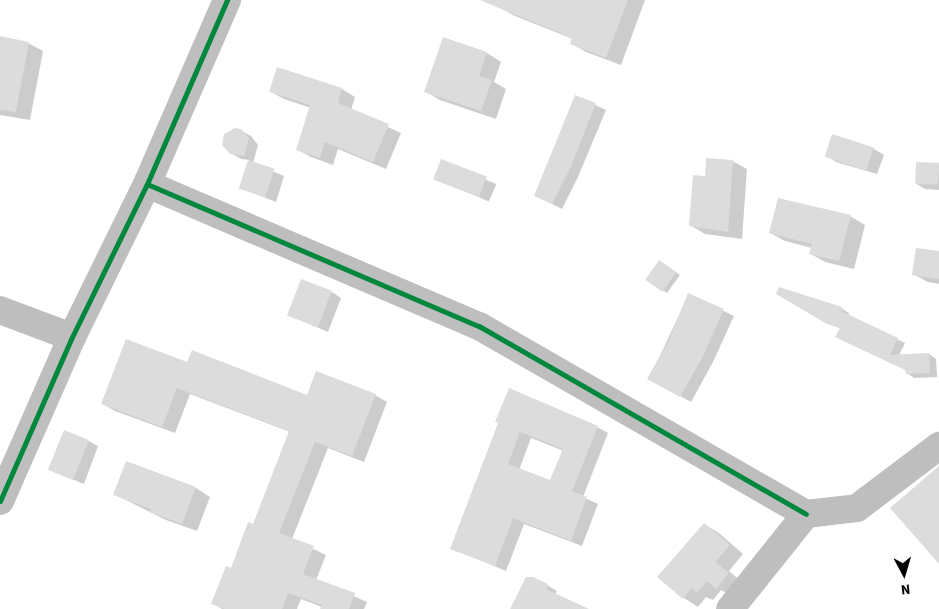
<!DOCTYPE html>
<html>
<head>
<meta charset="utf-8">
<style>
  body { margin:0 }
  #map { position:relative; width:939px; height:609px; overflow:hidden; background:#fff; font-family:"Source Sans 3",sans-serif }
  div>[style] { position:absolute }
  .shadow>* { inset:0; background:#0003; transform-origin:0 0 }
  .building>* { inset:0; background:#dcdcdc; transform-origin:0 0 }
  .minor>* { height:28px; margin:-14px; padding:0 14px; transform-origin:14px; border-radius:14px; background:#bebebe }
  .cycleway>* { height:5px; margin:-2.5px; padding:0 2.5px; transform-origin:2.5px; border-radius:2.5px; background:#00873e }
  span { translate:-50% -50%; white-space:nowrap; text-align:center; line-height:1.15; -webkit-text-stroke:4.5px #fff; paint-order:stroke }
  .north { position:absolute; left:879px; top:549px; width:50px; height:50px; -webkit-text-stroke:4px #fff; paint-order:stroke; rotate:174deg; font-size:14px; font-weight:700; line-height:20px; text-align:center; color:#000 }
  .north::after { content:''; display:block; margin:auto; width:18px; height:22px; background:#000; clip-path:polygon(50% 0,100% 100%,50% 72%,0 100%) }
</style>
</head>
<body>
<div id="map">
  <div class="shadow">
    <div style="clip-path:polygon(503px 0,645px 0,621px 65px,586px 52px,571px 43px,573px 39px,515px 16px,500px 8px)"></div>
    <div style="clip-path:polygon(0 38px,28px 43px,43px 51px,30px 120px,0 115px)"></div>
    <div style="clip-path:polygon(444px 39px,487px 53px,501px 62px,494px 82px,506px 89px,496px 119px,440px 100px,426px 92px)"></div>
    <div style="clip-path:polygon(278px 69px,342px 89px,355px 97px,351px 110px,401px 133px,386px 169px,338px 149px,333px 165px,311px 157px,298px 150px,311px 108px,284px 99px,271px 92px)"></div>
    <div style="clip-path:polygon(576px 96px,606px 110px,578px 177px,562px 209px,535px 195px)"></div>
    <div style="clip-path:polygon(240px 130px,251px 136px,258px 145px,253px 163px,284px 176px,276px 202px,241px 188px,250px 160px,241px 159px,231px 153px)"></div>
    <div style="clip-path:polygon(833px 136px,874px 149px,884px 155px,877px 174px,836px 162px,827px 156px)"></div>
    <div style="left:442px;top:161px;width:59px;height:19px;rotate:23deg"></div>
    <div style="clip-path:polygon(732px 161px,747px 169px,742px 239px,705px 234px,690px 225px,706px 177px)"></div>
    <div style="clip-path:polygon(939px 165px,939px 190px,925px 189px,915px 183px)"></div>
    <div style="clip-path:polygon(850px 216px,865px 225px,854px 269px,825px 262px,811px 254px,812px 248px,785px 241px,770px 233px)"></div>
    <div style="clip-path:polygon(939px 252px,939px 284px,928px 282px,913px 274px)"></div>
    <div style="clip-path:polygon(664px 264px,680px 275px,667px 293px,663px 290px)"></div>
    <div style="clip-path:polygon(332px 292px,341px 298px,328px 332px,288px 315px)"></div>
    <div style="clip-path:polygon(778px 293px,841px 308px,849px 313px,848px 316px,905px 343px,899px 355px,929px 354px,936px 359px,937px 377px,914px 378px,907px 373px,907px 370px,841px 329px)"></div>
    <div style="clip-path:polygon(689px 294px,734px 316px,713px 362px,691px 402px,649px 379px)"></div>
    <div style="clip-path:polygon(188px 364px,308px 396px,375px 395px,387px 402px,364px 462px,328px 448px,292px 539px,326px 555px,316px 580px,367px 602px,364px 609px,321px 609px,322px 607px,301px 599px,297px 609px,222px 609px,212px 603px,254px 525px,290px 432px,190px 394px,175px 433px,115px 411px,103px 404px)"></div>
    <div style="clip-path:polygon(evenodd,500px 423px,597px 427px,608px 433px,583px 497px,598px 504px,582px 546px,524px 524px,506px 571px,451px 548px,500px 423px,531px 438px,564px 451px,551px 482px,519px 470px,531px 438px)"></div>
    <div style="clip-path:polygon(89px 441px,98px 446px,84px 484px,50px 470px)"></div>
    <div style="clip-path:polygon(127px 462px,196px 488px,210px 497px,197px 531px,166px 520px,114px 494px)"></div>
    <div style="clip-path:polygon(704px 524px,719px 533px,743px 554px,729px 571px,742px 582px,731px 596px,721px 590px,713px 600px,706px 597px,698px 607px,684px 598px)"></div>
    <div style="clip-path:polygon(547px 585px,557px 591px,555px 595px,585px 609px,512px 609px)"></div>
  </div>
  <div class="building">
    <div style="clip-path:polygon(480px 0,628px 0,606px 58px,570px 44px,572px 38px)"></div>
    <div style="clip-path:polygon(0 36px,29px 42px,16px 112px,0 110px)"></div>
    <div style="clip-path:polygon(443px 37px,487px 52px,479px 76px,492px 80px,481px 111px,424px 92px)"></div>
    <div style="clip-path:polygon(277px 67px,342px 88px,338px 103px,389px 124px,373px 162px,325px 142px,320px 158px,296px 150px,310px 105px,269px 92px)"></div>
    <div style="clip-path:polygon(575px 95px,596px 103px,569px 171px,552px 204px,534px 196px)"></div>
    <div style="clip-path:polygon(235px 128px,241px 129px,249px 138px,244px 156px,230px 154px,222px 145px,224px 134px)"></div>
    <div style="left:832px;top:134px;width:44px;height:24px;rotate:18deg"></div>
    <div style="clip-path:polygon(706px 158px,733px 160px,728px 232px,689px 226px,693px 175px,705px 176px)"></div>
    <div style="left:441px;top:159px;width:49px;height:22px;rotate:21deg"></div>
    <div style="left:248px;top:160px;width:28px;height:30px;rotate:18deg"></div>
    <div style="left:916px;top:162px;width:23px;height:22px;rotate:2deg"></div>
    <div style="clip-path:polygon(778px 198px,851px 215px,839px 261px,809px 254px,812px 244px,769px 233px)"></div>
    <div style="clip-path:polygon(916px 248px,939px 251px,939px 279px,912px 275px)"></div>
    <div style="left:659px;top:260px;width:21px;height:24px;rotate:35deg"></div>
    <div style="left:301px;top:279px;width:33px;height:39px;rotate:21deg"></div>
    <div style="clip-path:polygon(779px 287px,842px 307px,841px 311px,898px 338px,890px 355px,929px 353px,930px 373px,906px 374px,905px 370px,835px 337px,840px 328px,827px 324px,776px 294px)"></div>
    <div style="clip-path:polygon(688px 293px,724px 309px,703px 356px,680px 397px,647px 379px,670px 338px)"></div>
    <div style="clip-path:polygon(126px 339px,187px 362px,192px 350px,307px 395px,316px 371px,376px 394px,352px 456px,315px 442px,279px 533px,314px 546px,303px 574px,355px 593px,349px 609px,320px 609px,322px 605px,288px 593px,282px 609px,225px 609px,211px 604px,226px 566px,231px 568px,248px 522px,253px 524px,289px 431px,177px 388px,162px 427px,101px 404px)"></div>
    <div style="clip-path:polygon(evenodd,509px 388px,598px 426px,572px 491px,587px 497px,571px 541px,513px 518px,495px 566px,450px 549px,498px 423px,495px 422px,509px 388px,520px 432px,563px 449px,550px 480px,508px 464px,520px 432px)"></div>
    <div style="left:64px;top:430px;width:27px;height:43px;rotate:22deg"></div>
    <div style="clip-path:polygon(126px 461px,196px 487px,182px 524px,150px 512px,151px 509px,113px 495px)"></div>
    <div style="clip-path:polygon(939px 466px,939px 564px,890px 508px)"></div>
    <div style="clip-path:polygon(704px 523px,730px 545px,715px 562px,729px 573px,716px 589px,707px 581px,697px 593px,692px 588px,683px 599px,657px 577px)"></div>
    <div style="clip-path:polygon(526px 577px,533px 577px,548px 584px,546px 589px,589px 609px,510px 609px)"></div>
  </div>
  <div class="minor">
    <div style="left:147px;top:184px;width:361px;rotate:23.2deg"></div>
    <div style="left:479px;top:326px;width:377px;rotate:29.9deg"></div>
    <div style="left:0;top:310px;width:77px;rotate:20.6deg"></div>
    <div style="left:0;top:501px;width:179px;rotate:-66.3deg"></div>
    <div style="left:72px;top:337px;width:170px;rotate:-63.9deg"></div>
    <div style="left:147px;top:184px;width:201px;rotate:-66.5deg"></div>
    <div style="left:730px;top:609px;width:122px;rotate:-51.3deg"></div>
    <div style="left:806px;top:514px;width:51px;rotate:-6.7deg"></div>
    <div style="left:857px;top:508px;width:103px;rotate:-37.1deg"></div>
  </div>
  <div class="cycleway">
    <div style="left:147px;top:184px;width:361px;rotate:23.2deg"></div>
    <div style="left:479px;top:326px;width:377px;rotate:29.9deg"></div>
    <div style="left:0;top:501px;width:179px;rotate:-66.3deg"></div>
    <div style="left:72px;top:337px;width:170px;rotate:-63.9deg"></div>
    <div style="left:147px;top:184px;width:201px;rotate:-66.5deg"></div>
  </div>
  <div class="north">N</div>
</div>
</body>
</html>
